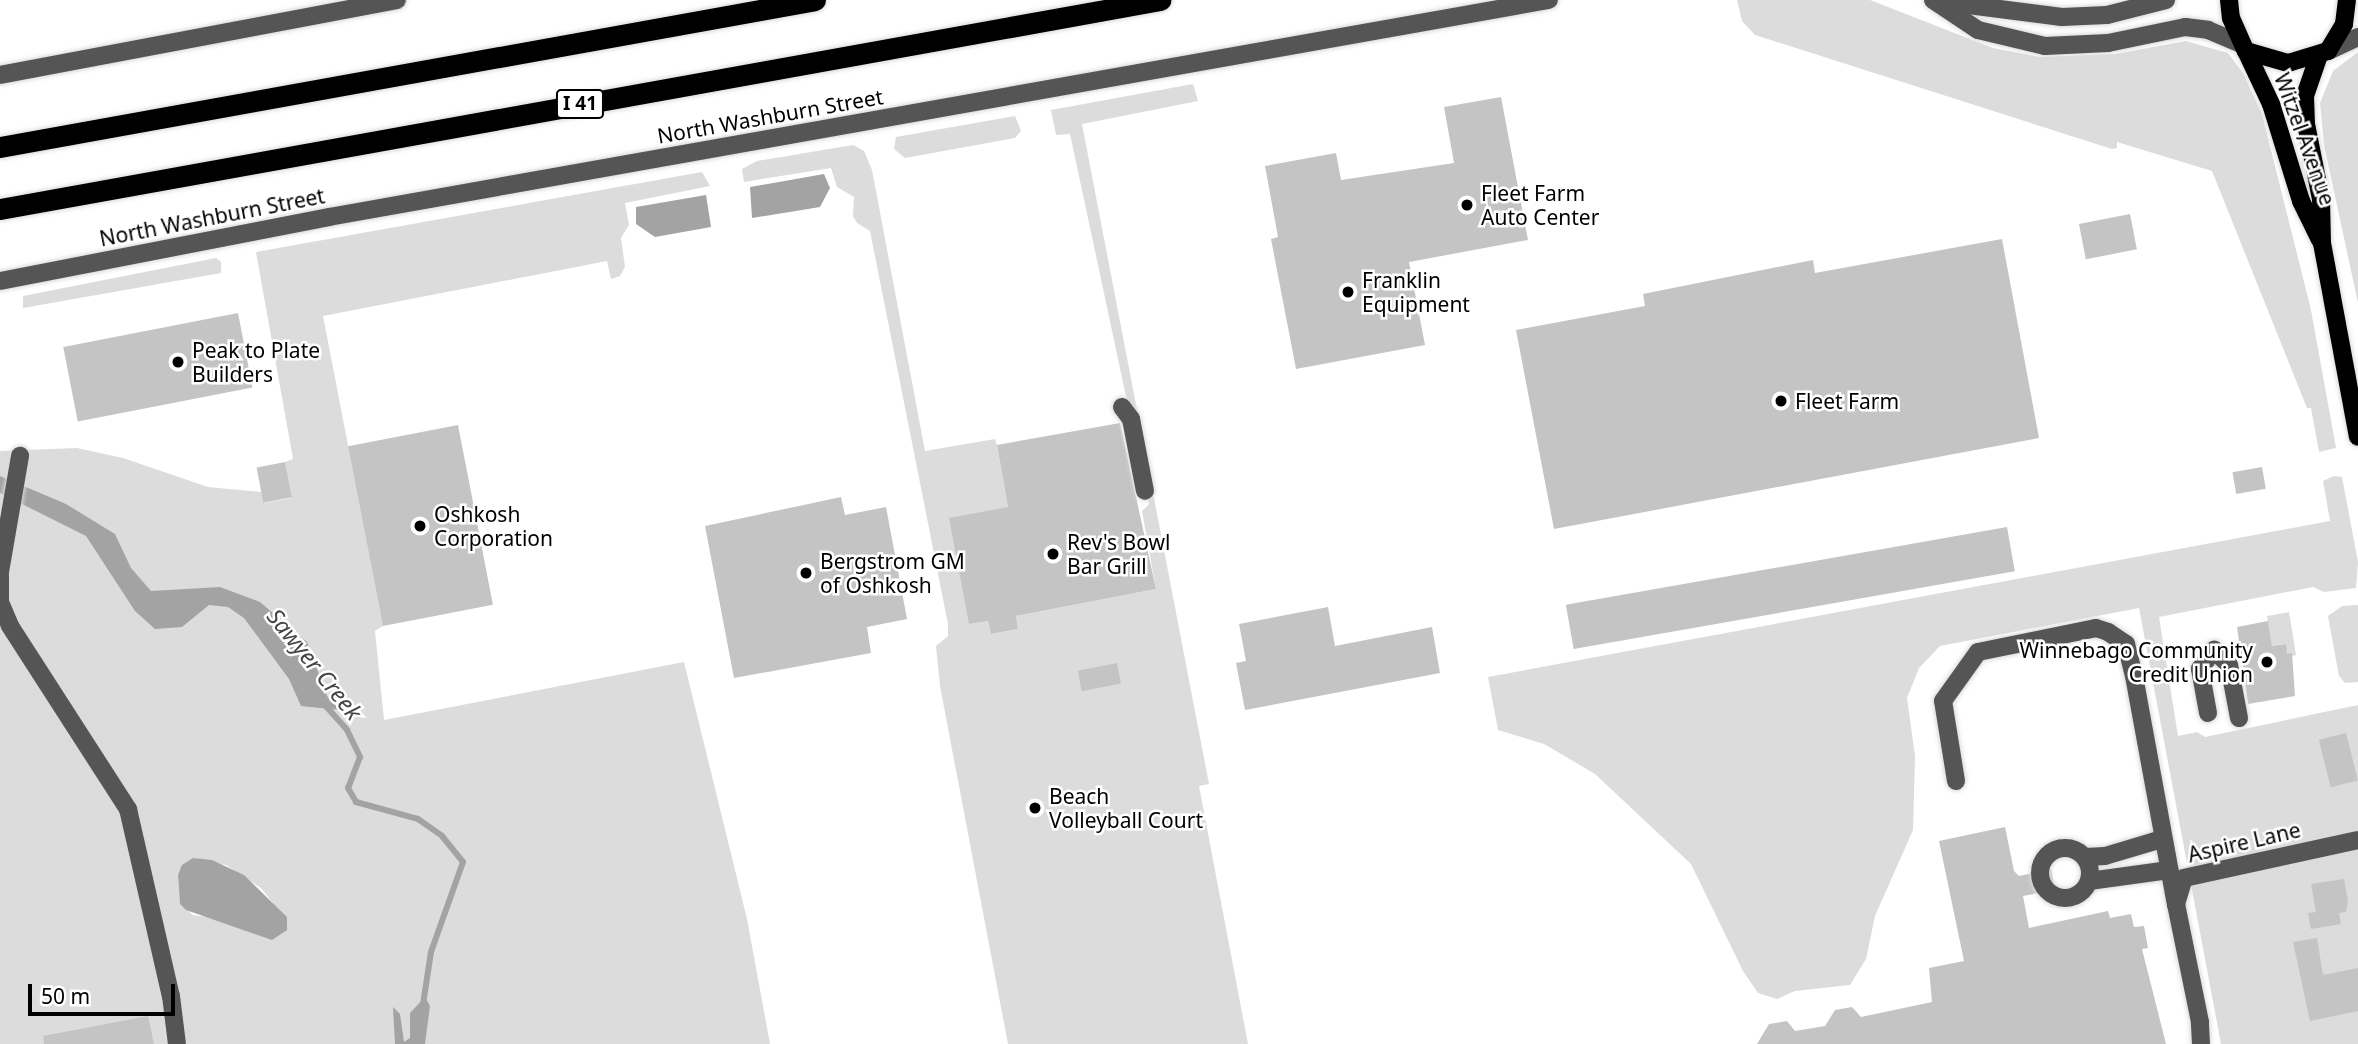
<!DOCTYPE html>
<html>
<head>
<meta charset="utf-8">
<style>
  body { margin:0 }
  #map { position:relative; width:2358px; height:1044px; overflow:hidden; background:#fff; font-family:"Noto Sans",sans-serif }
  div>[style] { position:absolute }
  .green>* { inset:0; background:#dcdcdc }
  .water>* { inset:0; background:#a3a3a3 }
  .stream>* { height:6px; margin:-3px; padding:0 3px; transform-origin:3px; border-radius:3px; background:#a3a3a3 }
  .building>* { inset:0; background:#c4c4c4; transform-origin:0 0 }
  .roads { filter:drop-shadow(0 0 2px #dbdbdb) drop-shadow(0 0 2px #dbdbdb) }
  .minor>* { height:18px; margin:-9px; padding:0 9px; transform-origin:9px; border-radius:9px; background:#555 }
  .minor>.ring { margin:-9px; padding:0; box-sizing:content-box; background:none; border:18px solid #555; border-radius:50% }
  .major>* { height:18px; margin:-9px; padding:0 9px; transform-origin:9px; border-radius:9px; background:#000 }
  .highway>* { height:21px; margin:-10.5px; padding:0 10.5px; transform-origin:10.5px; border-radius:10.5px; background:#000 }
  .dots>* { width:19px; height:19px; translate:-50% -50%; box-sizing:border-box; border:4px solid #fff; border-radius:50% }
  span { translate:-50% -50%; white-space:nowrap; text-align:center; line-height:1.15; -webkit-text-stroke:5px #fff; paint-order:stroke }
  .shield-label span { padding:2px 5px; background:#fff; border:2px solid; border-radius:5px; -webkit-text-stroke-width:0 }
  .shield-label { font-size:19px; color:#000; font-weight:700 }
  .street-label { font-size:21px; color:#000 }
  .poi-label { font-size:21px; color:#000 }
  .left { translate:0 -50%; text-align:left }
  .right { translate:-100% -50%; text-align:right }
  .water-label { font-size:23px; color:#444; font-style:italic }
  .scale { position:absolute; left:28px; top:984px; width:147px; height:32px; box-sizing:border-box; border:4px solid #000; border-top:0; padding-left:9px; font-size:21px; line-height:24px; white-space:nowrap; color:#000; -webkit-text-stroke:5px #fff; paint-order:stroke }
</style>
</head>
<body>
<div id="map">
  <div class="green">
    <div style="clip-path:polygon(1737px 0,1870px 0,1993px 48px,2040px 57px,2115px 54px,2186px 41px,2228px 53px,2243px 73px,2262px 114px,2311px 310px,2336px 448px,2319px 452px,2311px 408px,2307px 408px,2212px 171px,2117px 142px,2117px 148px,2112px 149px,1755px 35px,1742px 21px)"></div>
    <div style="clip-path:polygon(2358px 52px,2358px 303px,2324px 145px,2320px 103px,2333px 71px)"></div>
    <div style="clip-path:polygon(1193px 84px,1198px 101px,1082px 124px,1209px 784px,1199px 786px,1248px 1044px,1008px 1044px,940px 686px,936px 646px,948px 636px,948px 624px,870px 231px,857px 223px,853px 216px,854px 197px,837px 187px,831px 168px,744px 182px,742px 169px,757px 161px,853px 145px,864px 151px,872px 170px,925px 451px,995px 439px,997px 445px,1008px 507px,969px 624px,988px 621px,992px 634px,1018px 629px,1016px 616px,1156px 589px,1142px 511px,1149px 504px,1070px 134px,1056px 135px,1051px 110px)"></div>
    <div style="clip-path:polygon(1015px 116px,1021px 131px,1015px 138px,905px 158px,894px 149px,896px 137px)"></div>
    <div style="clip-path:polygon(evenodd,702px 172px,710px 186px,625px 203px,629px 225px,621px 238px,625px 267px,620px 276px,611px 279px,607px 261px,323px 316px,383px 626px,375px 631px,384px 720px,684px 662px,747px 919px,770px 1044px,0 1044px,0 451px,77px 448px,123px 458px,208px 487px,262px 492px,264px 503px,291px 498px,285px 462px,293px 459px,256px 252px,702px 172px,193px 858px,226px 865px,261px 888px,273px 903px,261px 936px,222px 919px,193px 915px,180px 904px,178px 875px,193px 858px)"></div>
    <div style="clip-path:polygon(216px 258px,221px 262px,221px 273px,23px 308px,23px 296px)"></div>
    <div style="clip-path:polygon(2334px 476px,2342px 477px,2358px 562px,2356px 588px,2324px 592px,2313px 587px,2159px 617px,2178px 736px,2197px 732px,2205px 737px,2358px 705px,2358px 1044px,2221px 1044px,2139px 608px,1940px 646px,1919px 668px,1907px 698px,1915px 756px,1913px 830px,1875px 916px,1866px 959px,1850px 985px,1795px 991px,1777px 999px,1758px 993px,1743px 971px,1691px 864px,1595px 774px,1544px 744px,1498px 730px,1488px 677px,2330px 521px,2323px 481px)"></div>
    <div style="clip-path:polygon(2358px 605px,2358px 682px,2345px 683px,2339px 676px,2328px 616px,2342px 606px)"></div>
    <div style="clip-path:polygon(2289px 612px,2296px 655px,2293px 656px,2287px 654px,2285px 644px,2272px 646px,2267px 616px)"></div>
  </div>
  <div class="water">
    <div style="clip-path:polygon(824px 174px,830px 188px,820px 207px,752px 218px,750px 187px)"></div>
    <div style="clip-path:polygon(706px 195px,711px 227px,655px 237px,636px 224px,636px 207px)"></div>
    <div style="clip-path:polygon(0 476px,66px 504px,115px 534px,131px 568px,151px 591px,220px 587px,260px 602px,307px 642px,327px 696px,340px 710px,301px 706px,289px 679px,244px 618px,228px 607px,209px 605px,182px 627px,155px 629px,135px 611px,86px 536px,0 493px)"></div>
    <div style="clip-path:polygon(193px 858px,212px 860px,244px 875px,287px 917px,287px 930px,272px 940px,186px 910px,180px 904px,178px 875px,182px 865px)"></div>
    <div style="clip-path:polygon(425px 997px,430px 1006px,425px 1044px,395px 1044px,393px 1007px,400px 1014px,404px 1042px,410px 1038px,410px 1013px)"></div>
  </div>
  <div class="stream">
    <div style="left:323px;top:703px;width:36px;rotate:48deg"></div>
    <div style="left:347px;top:730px;width:30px;rotate:64deg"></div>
    <div style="left:360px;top:757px;width:33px;rotate:111deg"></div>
    <div style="left:348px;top:788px;width:16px;rotate:60deg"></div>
    <div style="left:356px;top:802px;width:64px;rotate:15.3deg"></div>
    <div style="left:418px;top:819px;width:29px;rotate:35deg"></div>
    <div style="left:442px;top:836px;width:33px;rotate:51deg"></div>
    <div style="left:463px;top:862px;width:96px;rotate:109.6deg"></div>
    <div style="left:431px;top:952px;width:53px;rotate:98.7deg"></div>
  </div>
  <div class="building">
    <div style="clip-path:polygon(1501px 97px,1528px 240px,1409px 262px,1425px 345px,1296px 369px,1271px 239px,1278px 237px,1265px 166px,1336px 153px,1341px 180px,1454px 163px,1444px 107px)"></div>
    <div style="left:2130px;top:214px;width:36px;height:52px;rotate:79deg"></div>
    <div style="clip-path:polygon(2002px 239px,2039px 438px,1554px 529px,1516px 330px,1645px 306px,1643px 294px,1813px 260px,1815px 273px)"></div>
    <div style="left:238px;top:313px;width:76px;height:178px;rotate:79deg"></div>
    <div style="clip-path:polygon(1120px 423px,1156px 589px,1016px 616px,1018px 629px,991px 634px,988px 621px,969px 624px,949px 518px,1008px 507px,997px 445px)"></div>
    <div style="left:458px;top:425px;width:183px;height:112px;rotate:79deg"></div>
    <div style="left:285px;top:462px;width:36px;height:29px;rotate:79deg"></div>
    <div style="left:2262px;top:467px;width:22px;height:30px;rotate:80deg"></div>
    <div style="clip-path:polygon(841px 497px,845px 515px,886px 507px,907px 619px,867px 627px,871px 653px,734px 678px,705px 526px)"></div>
    <div style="left:2007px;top:527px;width:45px;height:448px;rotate:80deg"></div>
    <div style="clip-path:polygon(1328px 607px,1335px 646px,1432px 627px,1440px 673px,1245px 710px,1236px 663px,1246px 661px,1239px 624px)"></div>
    <div style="clip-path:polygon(2268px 621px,2272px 646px,2286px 644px,2287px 654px,2292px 653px,2295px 696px,2248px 704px,2237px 627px)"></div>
    <div style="left:1117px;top:663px;width:21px;height:40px;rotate:79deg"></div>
    <div style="left:2346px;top:733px;width:49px;height:28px;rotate:76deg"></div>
    <div style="clip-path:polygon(2005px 827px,2014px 871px,2019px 876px,2051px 869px,2055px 890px,2023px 896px,2029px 928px,2108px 911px,2110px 918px,2131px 914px,2134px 927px,2144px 926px,2148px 948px,2142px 949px,2166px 1044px,1757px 1044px,1769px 1024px,1787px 1021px,1795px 1031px,1825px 1026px,1835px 1010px,1852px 1007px,1861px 1017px,1932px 1002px,1929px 968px,1964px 961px,1939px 841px)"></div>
    <div style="clip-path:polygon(2344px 879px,2348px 901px,2346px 912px,2339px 913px,2341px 924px,2311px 929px,2308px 913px,2316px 912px,2311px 884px)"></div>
    <div style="clip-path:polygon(2317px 938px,2323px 975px,2358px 968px,2358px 1011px,2310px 1021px,2293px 942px)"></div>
    <div style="clip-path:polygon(148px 1016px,154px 1044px,44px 1044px,43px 1036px)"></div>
  </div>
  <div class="roads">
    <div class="minor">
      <div style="left:1933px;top:0;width:54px;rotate:33.7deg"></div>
      <div style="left:1978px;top:30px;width:69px;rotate:13.4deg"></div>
      <div style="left:2045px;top:46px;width:63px;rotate:-2.7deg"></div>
      <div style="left:2108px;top:43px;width:79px;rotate:-11.7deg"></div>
      <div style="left:2185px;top:27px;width:23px;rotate:7deg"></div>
      <div style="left:2208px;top:30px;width:36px;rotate:23deg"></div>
      <div style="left:1937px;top:1px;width:126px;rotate:7.3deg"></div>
      <div style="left:2062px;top:17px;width:45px;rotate:-2.5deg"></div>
      <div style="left:2107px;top:15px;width:61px;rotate:-14.3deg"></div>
      <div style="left:2328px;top:51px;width:33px;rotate:-25deg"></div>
      <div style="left:0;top:75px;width:404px;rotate:-10.7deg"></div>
      <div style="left:0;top:281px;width:335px;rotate:-11deg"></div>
      <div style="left:329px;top:217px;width:1239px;rotate:-10.09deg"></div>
      <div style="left:1122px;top:407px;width:15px;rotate:53deg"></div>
      <div style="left:1131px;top:419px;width:73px;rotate:79deg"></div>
      <div style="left:0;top:572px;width:118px;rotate:-80.2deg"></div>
      <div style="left:0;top:576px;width:26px;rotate:90deg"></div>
      <div style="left:0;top:602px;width:26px;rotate:67deg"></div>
      <div style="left:10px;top:626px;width:218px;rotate:57.2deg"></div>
      <div style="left:128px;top:809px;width:192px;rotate:77.1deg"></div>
      <div style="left:171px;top:996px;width:48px;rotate:82.9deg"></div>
      <div style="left:2214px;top:650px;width:21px;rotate:45deg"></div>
      <div style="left:2229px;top:665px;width:54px;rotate:79.3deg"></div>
      <div style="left:2208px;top:713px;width:45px;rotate:-100.3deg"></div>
      <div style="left:2200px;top:669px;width:24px;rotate:-54deg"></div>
      <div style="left:1956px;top:781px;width:81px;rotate:-99.2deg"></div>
      <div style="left:1943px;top:701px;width:60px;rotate:-54.5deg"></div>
      <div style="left:1978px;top:652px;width:120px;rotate:-11.5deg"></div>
      <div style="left:2096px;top:628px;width:13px;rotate:18deg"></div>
      <div style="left:2108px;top:632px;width:22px;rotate:34deg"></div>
      <div style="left:2126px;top:644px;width:33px;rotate:76deg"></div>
      <div style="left:2134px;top:676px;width:232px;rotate:79.6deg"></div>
      <div class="ring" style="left:2040px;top:848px;width:32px;height:32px"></div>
      <div style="left:2085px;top:857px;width:20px;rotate:-3deg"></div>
      <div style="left:2105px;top:856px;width:59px;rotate:-16.6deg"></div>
      <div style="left:2089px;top:881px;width:81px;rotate:-7.8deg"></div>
      <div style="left:2201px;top:1044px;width:22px;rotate:-93deg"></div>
      <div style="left:2200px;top:1022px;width:120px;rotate:-101.5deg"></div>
      <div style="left:2176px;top:904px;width:27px;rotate:-73deg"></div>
      <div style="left:2184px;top:878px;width:178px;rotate:-12.3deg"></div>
    </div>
    <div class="major">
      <div style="left:2229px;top:0;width:18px;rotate:84deg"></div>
      <div style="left:2231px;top:18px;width:36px;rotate:66deg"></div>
      <div style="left:2246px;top:51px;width:44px;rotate:15.9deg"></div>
      <div style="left:2288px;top:63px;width:42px;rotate:-16.7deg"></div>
      <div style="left:2328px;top:51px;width:31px;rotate:-59deg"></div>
      <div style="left:2344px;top:24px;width:24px;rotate:-83deg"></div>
      <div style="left:2246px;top:51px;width:59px;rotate:64.7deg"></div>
      <div style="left:2271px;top:104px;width:102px;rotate:72.8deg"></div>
      <div style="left:2301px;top:201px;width:43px;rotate:64deg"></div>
      <div style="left:2319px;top:55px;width:43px;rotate:108.9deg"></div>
      <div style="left:2305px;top:96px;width:28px;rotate:88deg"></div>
      <div style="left:2306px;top:124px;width:76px;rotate:78.7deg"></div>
      <div style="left:2321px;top:199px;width:44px;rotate:88.7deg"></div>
      <div style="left:2322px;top:243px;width:197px;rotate:79.5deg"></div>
    </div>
    <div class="highway">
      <div style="left:0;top:147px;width:828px;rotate:-10.22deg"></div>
      <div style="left:0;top:209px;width:1179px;rotate:-10.21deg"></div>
    </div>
  </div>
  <div class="dots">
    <div style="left:1467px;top:205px;background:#000"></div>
    <div style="left:1348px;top:292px;background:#000"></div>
    <div style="left:178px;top:362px;background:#000"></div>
    <div style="left:1781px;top:401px;background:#000"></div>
    <div style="left:420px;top:526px;background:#000"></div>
    <div style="left:1053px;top:554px;background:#000"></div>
    <div style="left:806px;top:573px;background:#000"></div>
    <div style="left:2267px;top:662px;background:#000"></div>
    <div style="left:1035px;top:808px;background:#000"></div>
  </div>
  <div class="shield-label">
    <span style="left:580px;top:104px">I 41</span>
  </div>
  <div class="street-label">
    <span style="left:770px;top:116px;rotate:-10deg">North Washburn Street</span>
    <span style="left:2305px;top:139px;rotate:70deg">Witzel Avenue</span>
    <span style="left:212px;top:217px;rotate:-11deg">North Washburn Street</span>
    <span style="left:2244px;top:842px;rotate:-13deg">Aspire Lane</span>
  </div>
  <div class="poi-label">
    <span class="left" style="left:1481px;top:205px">Fleet Farm<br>Auto Center</span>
    <span class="left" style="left:1362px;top:292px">Franklin<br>Equipment</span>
    <span class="left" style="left:192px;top:362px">Peak to Plate<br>Builders</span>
    <span class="left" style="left:1795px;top:401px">Fleet Farm</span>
    <span class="left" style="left:434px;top:526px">Oshkosh<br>Corporation</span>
    <span class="left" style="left:1067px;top:554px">Rev's Bowl<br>Bar Grill</span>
    <span class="left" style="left:820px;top:573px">Bergstrom GM<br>of Oshkosh</span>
    <span class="right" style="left:2253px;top:662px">Winnebago Community<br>Credit Union</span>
    <span class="left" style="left:1049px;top:808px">Beach<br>Volleyball Court</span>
  </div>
  <div class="water-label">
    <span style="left:315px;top:664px;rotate:51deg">Sawyer Creek</span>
  </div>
  <div class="scale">50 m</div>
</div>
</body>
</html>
